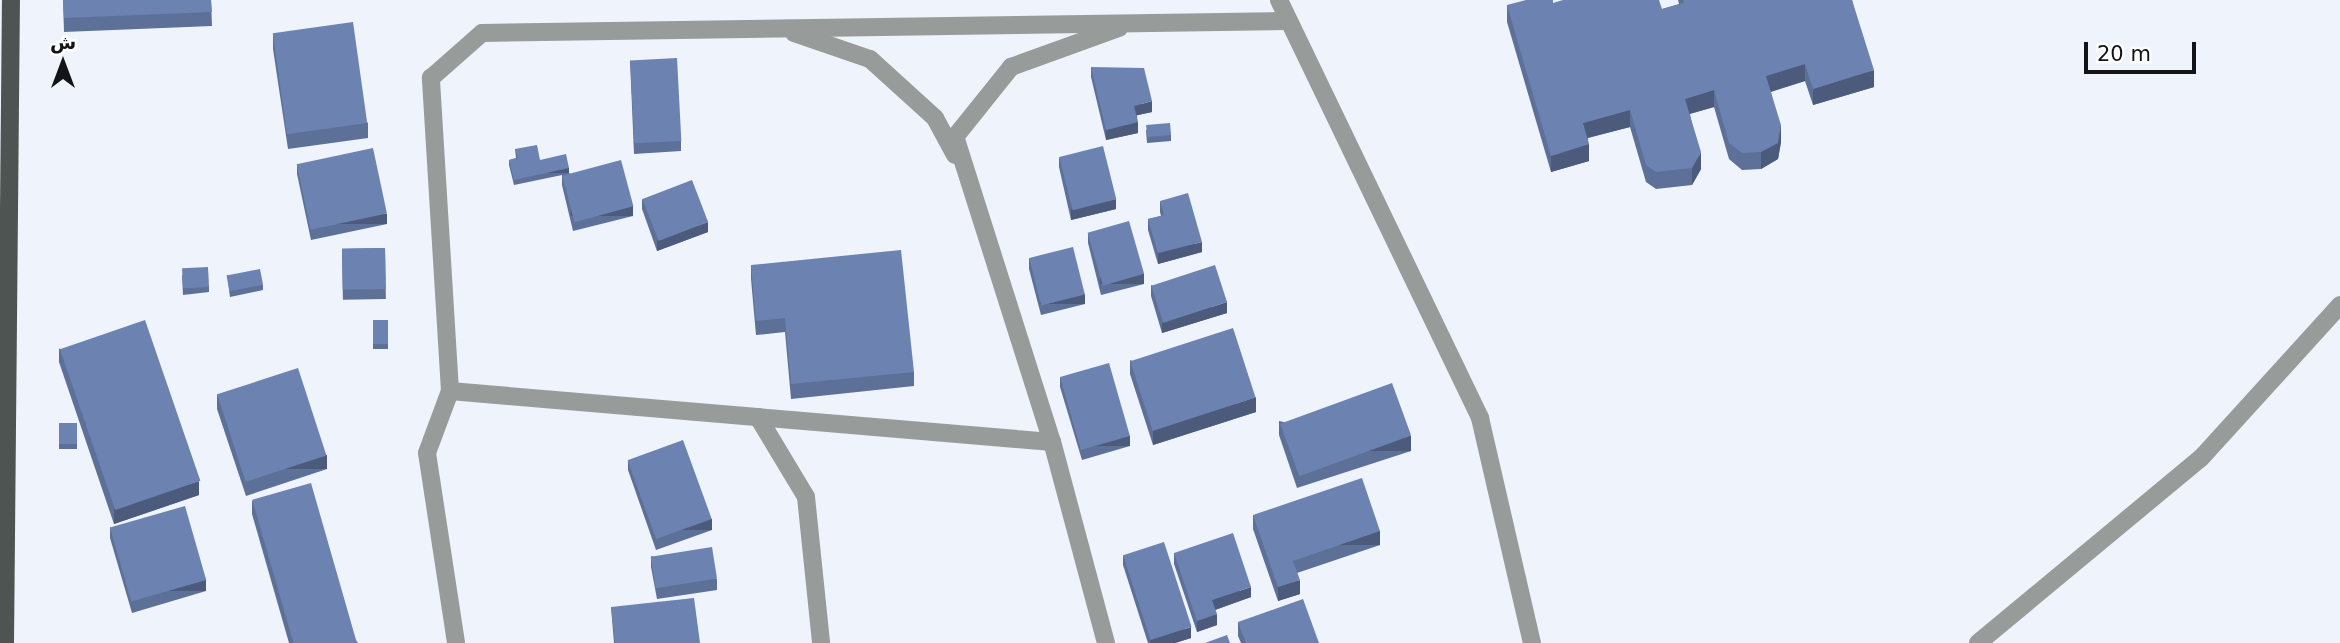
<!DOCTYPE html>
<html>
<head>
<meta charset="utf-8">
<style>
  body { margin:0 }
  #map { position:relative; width:2340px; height:643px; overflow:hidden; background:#eff3fb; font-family:"DejaVu Sans","Noto Naskh Arabic",sans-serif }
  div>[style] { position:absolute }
  .minor>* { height:18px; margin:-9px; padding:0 9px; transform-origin:9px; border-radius:9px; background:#979b9a }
  .primary>* { height:18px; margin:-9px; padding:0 9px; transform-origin:9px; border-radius:9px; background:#4d5452 }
  .wall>* { inset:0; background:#5d7098; transform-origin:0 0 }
  .shaded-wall>* { inset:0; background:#4c5b7c; transform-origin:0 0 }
  .building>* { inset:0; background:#6c82b1; transform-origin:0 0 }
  span { translate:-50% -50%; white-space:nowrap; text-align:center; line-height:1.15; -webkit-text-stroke:5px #fff; paint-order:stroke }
  .north { position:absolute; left:28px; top:28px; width:70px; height:70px; -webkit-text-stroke:5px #fff; paint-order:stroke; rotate:0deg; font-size:19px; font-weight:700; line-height:28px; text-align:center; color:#131417 }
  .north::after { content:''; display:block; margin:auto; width:24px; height:32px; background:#131417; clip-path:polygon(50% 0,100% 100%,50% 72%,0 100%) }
  .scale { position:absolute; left:2084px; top:42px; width:112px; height:32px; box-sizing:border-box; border:4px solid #131417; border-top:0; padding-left:9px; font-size:21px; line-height:24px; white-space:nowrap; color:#131417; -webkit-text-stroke:5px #fff; paint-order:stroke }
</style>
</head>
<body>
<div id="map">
  <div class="minor">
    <div style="left:1279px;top:0;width:464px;rotate:64.3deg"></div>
    <div style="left:1480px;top:418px;width:231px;rotate:77deg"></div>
    <div style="left:794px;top:33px;width:80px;rotate:18.9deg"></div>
    <div style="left:870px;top:59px;width:88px;rotate:42.2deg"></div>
    <div style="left:935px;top:118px;width:42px;rotate:61.6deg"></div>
    <div style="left:450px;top:391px;width:66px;rotate:110.4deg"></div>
    <div style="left:427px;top:453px;width:192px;rotate:81.3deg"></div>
    <div style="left:758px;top:417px;width:93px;rotate:59deg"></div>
    <div style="left:806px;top:497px;width:147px;rotate:84.1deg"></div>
    <div style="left:1052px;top:442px;width:320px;rotate:-107.6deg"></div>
    <div style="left:955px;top:137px;width:90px;rotate:-51.3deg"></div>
    <div style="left:1011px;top:67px;width:115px;rotate:-19.9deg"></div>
    <div style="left:1106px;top:643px;width:208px;rotate:-105deg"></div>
    <div style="left:1052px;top:442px;width:604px;rotate:-175.16deg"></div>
    <div style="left:450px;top:391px;width:314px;rotate:-93.5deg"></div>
    <div style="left:431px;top:78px;width:68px;rotate:-41.4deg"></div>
    <div style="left:482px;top:33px;width:804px;rotate:-0.86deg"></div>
    <div style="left:1978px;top:643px;width:290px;rotate:-39.7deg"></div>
    <div style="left:2201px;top:458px;width:207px;rotate:-47.7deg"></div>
  </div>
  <div class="primary">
    <div style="left:5px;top:643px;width:643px;rotate:-89.47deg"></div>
  </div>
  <div class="wall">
    <div style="clip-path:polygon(63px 0,211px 0,212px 26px,64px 32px)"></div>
    <div style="clip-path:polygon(1678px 0,1852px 0,1874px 87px,1813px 105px,1805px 81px,1771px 92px,1781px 142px,1778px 159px,1761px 169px,1742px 170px,1729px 159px,1714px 107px,1690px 114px,1701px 169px,1692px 185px,1656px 189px,1646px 182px,1630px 127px,1588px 138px,1589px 161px,1551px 172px,1507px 22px,1507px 5px,1553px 3px,1662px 9px,1679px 4px)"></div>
    <div style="clip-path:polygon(273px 34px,368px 123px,368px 138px,288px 149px,273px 49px)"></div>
    <div style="clip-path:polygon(630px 60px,681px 141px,681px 151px,634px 154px)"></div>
    <div style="clip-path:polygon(1091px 67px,1152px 112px,1137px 115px,1138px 133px,1106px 140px,1091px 77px)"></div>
    <div style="clip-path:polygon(1146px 130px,1171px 135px,1171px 141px,1147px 143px)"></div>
    <div style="clip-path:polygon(515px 149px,569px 173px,633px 216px,573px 231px,562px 185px,562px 175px,514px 185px,509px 165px,509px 160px,516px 158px)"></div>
    <div style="clip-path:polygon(1059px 157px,1116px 209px,1071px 220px,1059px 167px)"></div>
    <div style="clip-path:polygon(297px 164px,387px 224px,311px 240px,297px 174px)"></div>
    <div style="clip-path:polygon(642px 199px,708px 232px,657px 251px,642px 209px)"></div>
    <div style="clip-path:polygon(1160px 201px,1202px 252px,1158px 264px,1148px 230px,1148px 219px,1161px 216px,1160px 212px)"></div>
    <div style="clip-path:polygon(1088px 233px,1144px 284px,1101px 295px,1088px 243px)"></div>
    <div style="left:385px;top:248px;width:51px;height:43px;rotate:89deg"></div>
    <div style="clip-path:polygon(1029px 258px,1085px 304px,1041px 315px,1029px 269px)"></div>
    <div style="clip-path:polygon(751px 265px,914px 372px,914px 386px,791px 399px,785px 332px,756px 335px,751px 279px)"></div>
    <div style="clip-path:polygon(182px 275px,209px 287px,209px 292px,183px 295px)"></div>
    <div style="clip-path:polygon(227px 275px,263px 285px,263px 290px,230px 297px)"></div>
    <div style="clip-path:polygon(1151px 285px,1227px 313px,1162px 333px,1151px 296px)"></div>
    <div style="left:373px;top:320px;width:15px;height:29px"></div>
    <div style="clip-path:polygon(59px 348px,199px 495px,114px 524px,59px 362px)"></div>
    <div style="clip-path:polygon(1130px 360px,1256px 412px,1153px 445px,1130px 374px)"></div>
    <div style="clip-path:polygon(1060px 377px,1130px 446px,1082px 460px,1060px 387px)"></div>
    <div style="clip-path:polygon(217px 394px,327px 469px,246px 496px,217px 409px)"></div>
    <div style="clip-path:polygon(1279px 421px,1411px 451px,1297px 488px,1279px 435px)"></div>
    <div style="left:59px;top:423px;width:18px;height:26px"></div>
    <div style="clip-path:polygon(628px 460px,712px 530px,656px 550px,628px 470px)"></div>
    <div style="clip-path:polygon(252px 500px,358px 643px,289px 643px,252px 514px)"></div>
    <div style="clip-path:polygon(1253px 515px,1380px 545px,1297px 573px,1300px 594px,1278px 601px,1253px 529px)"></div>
    <div style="clip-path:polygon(110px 527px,206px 591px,132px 613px,110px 538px)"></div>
    <div style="clip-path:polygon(1174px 553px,1251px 597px,1215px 610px,1217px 625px,1197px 632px,1174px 564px)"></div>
    <div style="clip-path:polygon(1123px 555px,1191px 638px,1175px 643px,1148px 643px,1123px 565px)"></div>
    <div style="clip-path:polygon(651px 556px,717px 579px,717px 590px,657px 599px,651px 567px)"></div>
    <div style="clip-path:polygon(611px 607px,700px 643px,614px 643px)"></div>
    <div style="clip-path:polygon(1238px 622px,1319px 643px,1241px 643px,1238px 636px)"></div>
  </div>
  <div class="shaded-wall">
    <div style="clip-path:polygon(1805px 64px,1805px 81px,1766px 93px,1766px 76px)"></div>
    <div style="clip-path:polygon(1874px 70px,1874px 87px,1813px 105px,1813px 89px)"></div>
    <div style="clip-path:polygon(1714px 90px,1714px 107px,1685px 115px,1685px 99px)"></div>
    <div style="clip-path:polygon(1152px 101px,1152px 112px,1134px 116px,1134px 106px)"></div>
    <div style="clip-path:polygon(1630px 110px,1630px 127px,1583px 139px,1583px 123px)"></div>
    <div style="clip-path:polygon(1138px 122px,1138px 133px,1106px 140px,1106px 130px)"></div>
    <div style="clip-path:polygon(1781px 125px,1781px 142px,1778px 159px,1761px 169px,1761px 152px)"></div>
    <div style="clip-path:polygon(1589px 144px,1589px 161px,1551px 172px,1551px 156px)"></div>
    <div style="clip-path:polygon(1701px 152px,1701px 169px,1692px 185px,1692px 168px)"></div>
    <div style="left:569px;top:168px;width:5px;height:56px;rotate:90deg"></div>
    <div style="clip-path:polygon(1116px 199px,1116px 209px,1071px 220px,1071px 209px)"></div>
    <div style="left:633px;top:206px;width:10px;height:62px;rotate:90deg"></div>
    <div style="left:387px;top:214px;width:10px;height:78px;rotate:90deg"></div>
    <div style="clip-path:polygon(708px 222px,708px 232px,657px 251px,657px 240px)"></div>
    <div style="clip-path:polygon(1202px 242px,1202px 252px,1158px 264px,1158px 253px)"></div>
    <div style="left:1144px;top:274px;width:10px;height:44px;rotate:90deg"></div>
    <div style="left:1085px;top:294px;width:10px;height:45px;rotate:90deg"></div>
    <div style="clip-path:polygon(1227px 302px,1227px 313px,1162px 333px,1162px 323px)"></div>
    <div style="clip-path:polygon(1256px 397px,1256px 412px,1153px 445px,1153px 431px)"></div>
    <div style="left:1130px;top:436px;width:10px;height:50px;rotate:90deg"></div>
    <div style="left:1411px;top:436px;width:15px;height:120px;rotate:90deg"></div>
    <div style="left:327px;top:455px;width:14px;height:85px;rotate:90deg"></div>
    <div style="clip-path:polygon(199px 481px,199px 495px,114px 524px,114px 509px)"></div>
    <div style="left:712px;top:519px;width:11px;height:59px;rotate:90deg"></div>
    <div style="left:1380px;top:531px;width:14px;height:92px;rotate:90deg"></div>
    <div style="left:206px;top:580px;width:11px;height:77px;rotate:90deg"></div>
    <div style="clip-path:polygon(1300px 580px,1300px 594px,1278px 601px,1278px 587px)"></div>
    <div style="clip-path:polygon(1251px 587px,1251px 597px,1212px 611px,1212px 600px)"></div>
    <div style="clip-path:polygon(1217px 614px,1217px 625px,1197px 632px,1197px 621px)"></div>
    <div style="clip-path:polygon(1191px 627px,1191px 638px,1175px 643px,1150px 643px,1150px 640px)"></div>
  </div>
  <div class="building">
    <div style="clip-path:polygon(63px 0,211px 0,212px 12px,64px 18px)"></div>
    <div style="clip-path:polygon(1526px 0,1553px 0,1553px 3px,1563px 0,1659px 0,1662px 9px,1684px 3px,1683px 0,1852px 0,1874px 70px,1813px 89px,1805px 64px,1766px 76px,1781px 125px,1778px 143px,1761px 152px,1742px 153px,1729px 143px,1714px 90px,1685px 99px,1701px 152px,1692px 168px,1656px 172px,1646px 165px,1630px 110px,1583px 123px,1589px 144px,1551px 156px,1507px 5px)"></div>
    <div style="left:353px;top:22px;width:102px;height:81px;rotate:82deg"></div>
    <div style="left:677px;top:58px;width:83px;height:47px;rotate:87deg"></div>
    <div style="clip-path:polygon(1091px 67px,1144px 68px,1152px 101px,1134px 106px,1138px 122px,1106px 130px)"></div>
    <div style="left:1170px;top:123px;width:12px;height:24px;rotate:85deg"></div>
    <div style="clip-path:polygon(537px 145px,540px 160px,566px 154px,569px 168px,514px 180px,509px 160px,518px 158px,515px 149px)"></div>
    <div style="left:1103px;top:146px;width:55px;height:45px;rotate:76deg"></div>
    <div style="left:373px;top:148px;width:67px;height:78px;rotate:78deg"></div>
    <div style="left:621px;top:160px;width:48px;height:61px;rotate:75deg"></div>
    <div style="left:692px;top:180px;width:45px;height:53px;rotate:69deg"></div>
    <div style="clip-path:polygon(1188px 193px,1202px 242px,1158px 253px,1148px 219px,1164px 215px,1160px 201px)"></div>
    <div style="left:1129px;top:221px;width:55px;height:43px;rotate:74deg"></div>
    <div style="left:1073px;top:247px;width:49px;height:45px;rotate:76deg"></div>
    <div style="left:385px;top:248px;width:41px;height:43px;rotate:89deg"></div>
    <div style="clip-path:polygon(901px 250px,914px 372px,791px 384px,785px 318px,756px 321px,751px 265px)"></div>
    <div style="left:1215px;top:265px;width:39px;height:67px;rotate:72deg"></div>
    <div style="left:208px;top:267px;width:20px;height:26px;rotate:87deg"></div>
    <div style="left:260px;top:269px;width:16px;height:34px;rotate:79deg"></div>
    <div style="left:145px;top:320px;width:170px;height:90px;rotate:71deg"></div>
    <div style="left:373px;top:320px;width:15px;height:24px"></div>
    <div style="left:1233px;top:328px;width:73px;height:108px;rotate:72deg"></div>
    <div style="left:1109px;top:363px;width:76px;height:51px;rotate:74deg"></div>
    <div style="left:298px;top:368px;width:92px;height:85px;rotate:72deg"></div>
    <div style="left:1392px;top:383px;width:56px;height:119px;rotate:70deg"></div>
    <div style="left:59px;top:423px;width:18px;height:21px"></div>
    <div style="left:683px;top:440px;width:84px;height:59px;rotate:70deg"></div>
    <div style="clip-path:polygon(1362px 478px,1380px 531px,1293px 561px,1300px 580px,1278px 587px,1253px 515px)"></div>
    <div style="left:311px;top:483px;width:167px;height:61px;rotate:74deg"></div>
    <div style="left:185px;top:506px;width:77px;height:78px;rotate:74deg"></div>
    <div style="clip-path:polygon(1233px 533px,1251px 587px,1212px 600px,1217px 614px,1197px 621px,1174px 553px)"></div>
    <div style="left:1164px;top:542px;width:89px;height:43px;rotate:72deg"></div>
    <div style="left:712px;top:547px;width:32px;height:62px;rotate:81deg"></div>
    <div style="clip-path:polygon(694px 598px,700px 643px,615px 643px,611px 607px)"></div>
    <div style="clip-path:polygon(1303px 599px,1319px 643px,1246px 643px,1238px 622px)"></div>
    <div style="clip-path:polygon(1227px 635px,1230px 643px,1205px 643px)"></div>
  </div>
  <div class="north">ش</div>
  <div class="scale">20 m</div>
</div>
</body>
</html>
